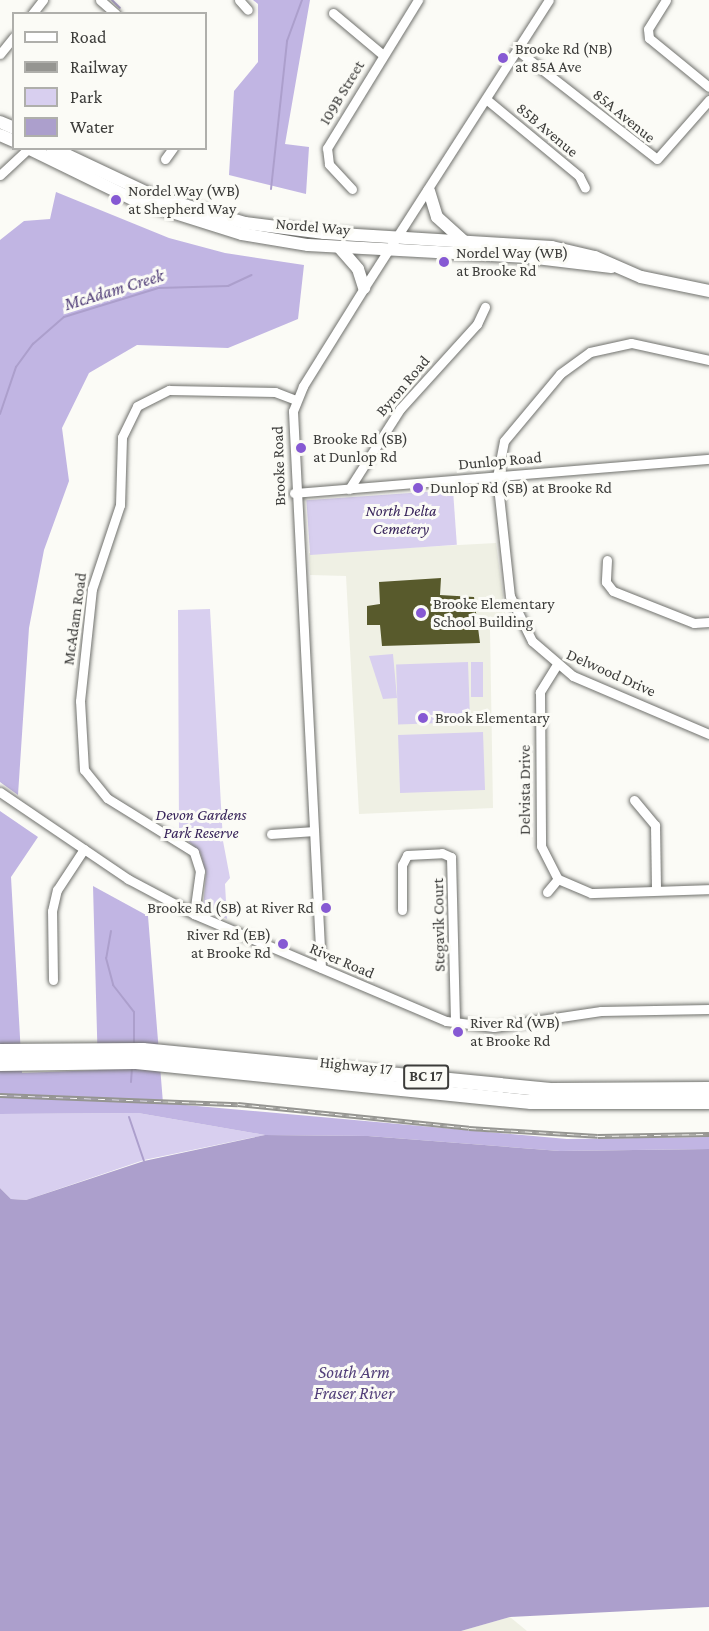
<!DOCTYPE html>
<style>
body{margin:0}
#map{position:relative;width:709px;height:1631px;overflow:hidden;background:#fbfbf6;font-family:"Crimson Pro",serif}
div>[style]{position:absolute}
.built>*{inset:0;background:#eff0e4}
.green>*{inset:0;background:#d8cfef;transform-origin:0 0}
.forest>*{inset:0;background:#c1b5e3}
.water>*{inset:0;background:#ac9fcc}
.stream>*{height:2px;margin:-1px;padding:0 1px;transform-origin:1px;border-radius:1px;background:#ac9fcc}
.building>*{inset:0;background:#585a2c}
.roads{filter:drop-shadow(0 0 2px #70716d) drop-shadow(0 0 2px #70716d)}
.minor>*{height:9px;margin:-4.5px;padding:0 4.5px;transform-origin:4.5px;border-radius:4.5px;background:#fff}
.major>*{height:12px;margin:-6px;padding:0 6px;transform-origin:6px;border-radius:6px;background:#fff}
.highway>*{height:14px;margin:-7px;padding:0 7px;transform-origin:7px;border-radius:7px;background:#fff}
.rail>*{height:4.5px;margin-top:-2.25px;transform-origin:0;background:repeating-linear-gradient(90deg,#fbfbf6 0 7px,#959591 0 14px);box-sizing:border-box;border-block:2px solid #959591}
.dots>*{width:16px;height:16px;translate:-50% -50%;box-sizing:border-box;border:3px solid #fbfbf6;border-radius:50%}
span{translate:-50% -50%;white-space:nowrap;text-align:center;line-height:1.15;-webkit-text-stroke:6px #fbfbf6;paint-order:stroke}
.shield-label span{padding:2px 4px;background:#fbfbf6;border:2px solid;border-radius:4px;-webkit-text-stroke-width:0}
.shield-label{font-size:15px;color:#3c3c3a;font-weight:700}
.poi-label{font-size:16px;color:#3c3c3a}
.left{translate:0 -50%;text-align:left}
.right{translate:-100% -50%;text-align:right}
.street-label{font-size:16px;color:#3c3c3a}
.park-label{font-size:16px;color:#37235a;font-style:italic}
.water-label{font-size:18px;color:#523f79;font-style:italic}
.legend{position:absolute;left:12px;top:12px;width:195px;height:138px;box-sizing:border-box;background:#fbfbf6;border:2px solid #afafab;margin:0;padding:8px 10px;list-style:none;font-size:18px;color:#3c3c3a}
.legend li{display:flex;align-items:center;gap:12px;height:30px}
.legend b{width:30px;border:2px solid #afafab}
</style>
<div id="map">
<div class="built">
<i style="clip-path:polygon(496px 543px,507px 626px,490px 628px,493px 808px,359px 814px,346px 576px,310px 575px,309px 553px)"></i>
<i style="clip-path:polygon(510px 1617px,527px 1631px,461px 1631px)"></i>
</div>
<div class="green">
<i style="left:453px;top:490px;width:55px;height:147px;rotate:86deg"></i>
<i style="clip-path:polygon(210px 609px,223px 841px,230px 878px,225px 884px,227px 919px,203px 909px,206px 873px,200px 852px,179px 833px,178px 610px)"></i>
<i style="clip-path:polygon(393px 654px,397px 698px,383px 699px,369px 656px)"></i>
<i style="left:468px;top:662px;width:60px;height:72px;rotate:88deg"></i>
<i style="left:471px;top:662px;width:12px;height:35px"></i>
<i style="left:483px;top:732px;width:58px;height:85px;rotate:88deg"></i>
<i style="clip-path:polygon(138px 1113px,265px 1135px,144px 1160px,26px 1200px,11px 1199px,0 1188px,0 1114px)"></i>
</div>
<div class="forest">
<i style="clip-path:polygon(253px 0,310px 0,285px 144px,309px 147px,306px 194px,229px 175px,234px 91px,258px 62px,258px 4px)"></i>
<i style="clip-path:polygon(56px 192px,169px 238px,225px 253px,304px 265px,298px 319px,228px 348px,137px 345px,89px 373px,62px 428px,69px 481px,44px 550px,29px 628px,18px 795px,0 782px,0 240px,24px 221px,50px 219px)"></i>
<i style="clip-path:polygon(0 811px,38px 837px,11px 877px,22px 1073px,98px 1070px,93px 886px,148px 916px,163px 1103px,567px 1139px,709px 1137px,709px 1149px,560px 1151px,368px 1136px,265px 1135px,138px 1113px,0 1114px)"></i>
</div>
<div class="water">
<i style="clip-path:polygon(265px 1135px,368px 1136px,560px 1151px,709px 1149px,709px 1607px,510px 1617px,461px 1631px,0 1631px,0 1188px,11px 1199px,26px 1200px,144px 1161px)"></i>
</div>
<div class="stream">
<i style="left:112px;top:0;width:11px;rotate:45deg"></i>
<i style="left:271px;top:189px;width:149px;rotate:-83.8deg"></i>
<i style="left:287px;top:41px;width:44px;rotate:-69.9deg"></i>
<i style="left:0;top:414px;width:50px;rotate:-71.2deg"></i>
<i style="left:16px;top:367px;width:29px;rotate:-54deg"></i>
<i style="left:33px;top:344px;width:41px;rotate:-41.1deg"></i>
<i style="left:64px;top:317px;width:98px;rotate:-17.1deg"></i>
<i style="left:158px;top:288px;width:70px;rotate:-1.6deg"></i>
<i style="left:228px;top:286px;width:26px;rotate:-25deg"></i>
<i style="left:111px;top:931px;width:27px;rotate:100deg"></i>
<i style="left:106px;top:958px;width:28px;rotate:75deg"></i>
<i style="left:113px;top:985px;width:34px;rotate:52deg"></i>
<i style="left:134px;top:1012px;width:34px;rotate:90deg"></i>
<i style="left:131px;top:1082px;width:16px;rotate:-86deg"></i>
<i style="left:129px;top:1117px;width:46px;rotate:71.2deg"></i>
</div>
<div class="building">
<i style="clip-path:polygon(441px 578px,440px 595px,474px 597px,480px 643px,382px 646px,380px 625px,367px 625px,367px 606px,380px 604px,379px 582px)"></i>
</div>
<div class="roads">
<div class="minor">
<i style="left:100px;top:0;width:21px;rotate:41deg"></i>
<i style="left:239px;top:0;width:13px;rotate:48deg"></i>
<i style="left:666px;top:0;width:34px;rotate:122deg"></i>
<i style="left:648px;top:29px;width:9px;rotate:84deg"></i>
<i style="left:649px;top:38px;width:77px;rotate:39.2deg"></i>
<i style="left:333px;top:13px;width:65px;rotate:40deg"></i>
<i style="left:32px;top:14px;width:18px;rotate:-52deg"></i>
<i style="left:517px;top:50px;width:177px;rotate:37.9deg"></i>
<i style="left:657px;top:159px;width:79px;rotate:-48.6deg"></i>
<i style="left:0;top:54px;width:22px;rotate:-51deg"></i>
<i style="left:486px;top:99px;width:121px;rotate:39.6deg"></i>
<i style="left:579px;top:176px;width:13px;rotate:63deg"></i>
<i style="left:165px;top:159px;width:14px;rotate:-54deg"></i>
<i style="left:0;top:175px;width:40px;rotate:-43deg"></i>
<i style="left:352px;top:189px;width:34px;rotate:-133deg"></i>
<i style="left:329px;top:164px;width:16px;rotate:-97deg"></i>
<i style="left:327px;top:148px;width:174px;rotate:-58.4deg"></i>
<i style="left:709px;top:360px;width:80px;rotate:-167.7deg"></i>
<i style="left:631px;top:343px;width:42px;rotate:167.6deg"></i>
<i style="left:590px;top:352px;width:37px;rotate:144deg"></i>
<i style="left:560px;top:374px;width:87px;rotate:129.9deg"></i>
<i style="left:504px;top:441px;width:37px;rotate:101deg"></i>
<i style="left:497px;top:477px;width:120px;rotate:83.8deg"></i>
<i style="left:510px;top:596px;width:50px;rotate:63.9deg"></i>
<i style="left:532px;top:641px;width:54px;rotate:40.5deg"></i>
<i style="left:573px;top:676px;width:148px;rotate:23.1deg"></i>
<i style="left:349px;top:489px;width:95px;rotate:-57.5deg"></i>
<i style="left:400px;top:409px;width:115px;rotate:-47.8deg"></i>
<i style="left:477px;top:324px;width:19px;rotate:-65deg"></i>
<i style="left:294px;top:493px;width:416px;rotate:-4.7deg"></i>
<i style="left:607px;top:560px;width:22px;rotate:93deg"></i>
<i style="left:606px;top:582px;width:11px;rotate:52deg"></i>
<i style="left:613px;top:591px;width:87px;rotate:21.6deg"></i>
<i style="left:694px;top:623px;width:15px;rotate:-4deg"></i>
<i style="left:556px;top:666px;width:31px;rotate:122deg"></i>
<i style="left:540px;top:692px;width:154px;rotate:89.6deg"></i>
<i style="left:541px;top:846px;width:37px;rotate:63deg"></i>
<i style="left:558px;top:879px;width:36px;rotate:23deg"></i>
<i style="left:591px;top:893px;width:118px;rotate:-1.9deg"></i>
<i style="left:0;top:792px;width:155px;rotate:34.2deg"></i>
<i style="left:128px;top:879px;width:75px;rotate:27.9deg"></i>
<i style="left:194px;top:914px;width:274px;rotate:23deg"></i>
<i style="left:446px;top:1021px;width:48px;rotate:7.1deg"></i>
<i style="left:494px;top:1027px;width:108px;rotate:-8.5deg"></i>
<i style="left:601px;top:1011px;width:108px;rotate:-1.1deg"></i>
<i style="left:634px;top:800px;width:33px;rotate:50deg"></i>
<i style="left:655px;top:825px;width:65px;rotate:89.1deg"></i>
<i style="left:271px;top:834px;width:43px;rotate:-4deg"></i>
<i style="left:547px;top:892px;width:17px;rotate:-50deg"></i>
<i style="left:402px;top:910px;width:45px;rotate:-90deg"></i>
<i style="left:402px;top:865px;width:11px;rotate:-63deg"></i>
<i style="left:407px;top:855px;width:35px;rotate:-3deg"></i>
<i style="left:442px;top:853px;width:10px;rotate:24deg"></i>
<i style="left:451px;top:857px;width:166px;rotate:88.6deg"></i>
<i style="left:194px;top:914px;width:43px;rotate:-82.1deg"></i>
<i style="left:200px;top:871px;width:20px;rotate:-108deg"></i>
<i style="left:194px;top:852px;width:102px;rotate:-148.2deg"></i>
<i style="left:107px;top:798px;width:36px;rotate:-129deg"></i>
<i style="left:84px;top:770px;width:69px;rotate:-93.3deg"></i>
<i style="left:80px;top:701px;width:113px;rotate:-83.9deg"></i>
<i style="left:92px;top:589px;width:89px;rotate:-71.6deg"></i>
<i style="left:120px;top:505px;width:68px;rotate:-88.3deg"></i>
<i style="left:122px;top:437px;width:34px;rotate:-64deg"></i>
<i style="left:137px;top:406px;width:36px;rotate:-27deg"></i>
<i style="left:169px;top:390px;width:106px;rotate:1.1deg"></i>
<i style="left:275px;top:392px;width:22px;rotate:21deg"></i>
<i style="left:321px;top:968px;width:558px;rotate:-92.88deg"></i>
<i style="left:293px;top:411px;width:27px;rotate:-68deg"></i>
<i style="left:303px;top:386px;width:115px;rotate:-58.1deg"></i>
<i style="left:364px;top:288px;width:342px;rotate:-57.3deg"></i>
<i style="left:53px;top:980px;width:69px;rotate:-90.8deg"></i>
<i style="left:52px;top:911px;width:22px;rotate:-77deg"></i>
<i style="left:57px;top:890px;width:49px;rotate:-56.6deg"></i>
</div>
<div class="major">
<i style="left:0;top:122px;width:15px;rotate:23deg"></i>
<i style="left:0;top:135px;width:15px;rotate:23deg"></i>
<i style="left:28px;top:148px;width:118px;rotate:26.1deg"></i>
<i style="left:134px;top:200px;width:113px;rotate:17.5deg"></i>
<i style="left:242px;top:234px;width:67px;rotate:9.5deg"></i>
<i style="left:308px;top:245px;width:220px;rotate:3.1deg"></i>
<i style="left:528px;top:257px;width:84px;rotate:6.9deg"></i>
<i style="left:52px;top:148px;width:113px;rotate:25.2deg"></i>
<i style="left:154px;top:196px;width:95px;rotate:16.5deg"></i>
<i style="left:245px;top:223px;width:80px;rotate:7.2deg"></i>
<i style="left:324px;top:233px;width:228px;rotate:3.5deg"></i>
<i style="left:552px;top:247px;width:44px;rotate:13.1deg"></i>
<i style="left:595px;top:257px;width:50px;rotate:23.5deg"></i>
<i style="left:641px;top:277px;width:69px;rotate:11.6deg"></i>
<i style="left:429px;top:191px;width:27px;rotate:73deg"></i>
<i style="left:437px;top:217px;width:38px;rotate:42deg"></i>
<i style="left:339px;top:247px;width:29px;rotate:49deg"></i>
<i style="left:358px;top:269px;width:20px;rotate:72deg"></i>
</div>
<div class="highway">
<i style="left:0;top:1051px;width:143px;rotate:-0.4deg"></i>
<i style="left:143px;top:1050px;width:412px;rotate:5.6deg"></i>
<i style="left:553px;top:1090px;width:156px;rotate:-0.4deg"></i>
<i style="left:0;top:1064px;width:136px;rotate:-0.8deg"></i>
<i style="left:136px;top:1062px;width:397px;rotate:5.8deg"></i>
<i style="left:531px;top:1102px;width:178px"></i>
</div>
</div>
<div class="rail">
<i style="left:0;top:1095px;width:238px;rotate:2.2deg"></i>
<i style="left:238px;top:1104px;width:232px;rotate:5.9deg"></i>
<i style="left:469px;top:1128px;width:129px;rotate:3.5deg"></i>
<i style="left:598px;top:1136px;width:111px;rotate:-1deg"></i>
</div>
<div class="dots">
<i style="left:503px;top:58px;background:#8659d3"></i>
<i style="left:116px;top:200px;background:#8659d3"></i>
<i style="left:444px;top:262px;background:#8659d3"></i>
<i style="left:301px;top:448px;background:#8659d3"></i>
<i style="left:418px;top:488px;background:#8659d3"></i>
<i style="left:421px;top:613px;background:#8659d3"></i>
<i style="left:423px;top:718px;background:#8659d3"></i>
<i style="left:326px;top:908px;background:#8659d3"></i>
<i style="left:283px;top:944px;background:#8659d3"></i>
<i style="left:458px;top:1032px;background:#8659d3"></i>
</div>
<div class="shield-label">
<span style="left:426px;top:1077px">BC 17</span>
</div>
<div class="poi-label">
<span class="left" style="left:515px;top:58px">Brooke Rd (NB)<br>at 85A Ave</span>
<span class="left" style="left:128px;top:200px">Nordel Way (WB)<br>at Shepherd Way</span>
<span class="left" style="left:456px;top:262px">Nordel Way (WB)<br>at Brooke Rd</span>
<span class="left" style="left:313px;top:448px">Brooke Rd (SB)<br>at Dunlop Rd</span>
<span class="left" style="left:430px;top:488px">Dunlop Rd (SB) at Brooke Rd</span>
<span class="left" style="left:433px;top:613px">Brooke Elementary<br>School Building</span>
<span class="left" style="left:435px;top:718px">Brook Elementary</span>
<span class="right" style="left:314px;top:908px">Brooke Rd (SB) at River Rd</span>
<span class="right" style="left:271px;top:944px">River Rd (EB)<br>at Brooke Rd</span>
<span class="left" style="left:470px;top:1032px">River Rd (WB)<br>at Brooke Rd</span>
</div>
<div class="street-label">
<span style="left:342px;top:93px;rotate:-59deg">109B Street</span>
<span style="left:624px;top:116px;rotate:39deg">85A Avenue</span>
<span style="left:547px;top:130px;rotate:40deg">85B Avenue</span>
<span style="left:313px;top:227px;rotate:5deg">Nordel Way</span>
<span style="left:403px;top:386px;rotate:-50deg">Byron Road</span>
<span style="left:500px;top:461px;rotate:-5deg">Dunlop Road</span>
<span style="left:279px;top:466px;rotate:-92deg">Brooke Road</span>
<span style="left:75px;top:619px;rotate:-82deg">McAdam Road</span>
<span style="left:611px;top:673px;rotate:24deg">Delwood Drive</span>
<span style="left:525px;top:790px;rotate:-90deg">Delvista Drive</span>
<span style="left:439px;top:925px;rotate:-91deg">Stegavik Court</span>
<span style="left:342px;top:961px;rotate:23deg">River Road</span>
<span style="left:356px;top:1066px;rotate:6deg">Highway 17</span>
</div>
<div class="park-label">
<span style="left:401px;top:520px">North Delta<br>Cemetery</span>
<span style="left:201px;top:824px">Devon Gardens<br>Park Reserve</span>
</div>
<div class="water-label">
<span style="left:114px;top:290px;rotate:-17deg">McAdam Creek</span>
<span style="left:354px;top:1383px">South Arm<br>Fraser River</span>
</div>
<ul class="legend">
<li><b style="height:8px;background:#fff"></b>Road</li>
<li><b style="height:8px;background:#959591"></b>Railway</li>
<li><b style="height:16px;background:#d8cfef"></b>Park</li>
<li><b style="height:16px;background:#ac9fcc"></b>Water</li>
</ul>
</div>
